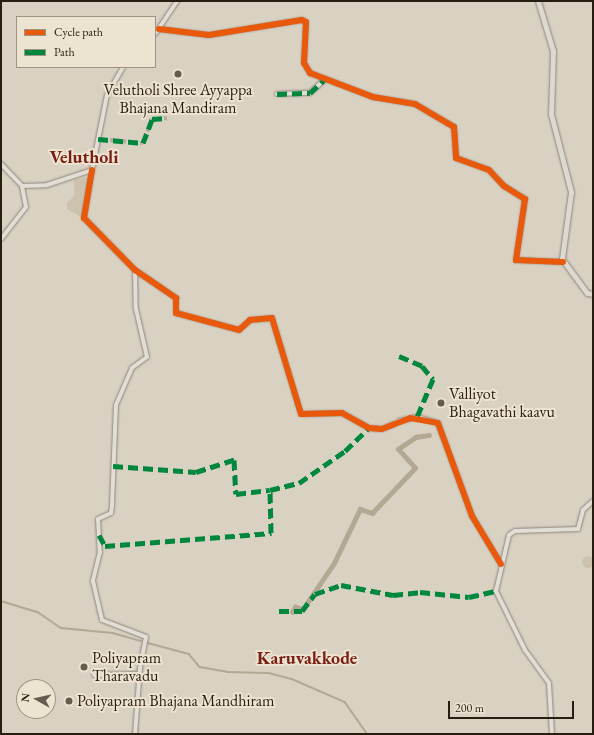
<!DOCTYPE html>
<style>
body{margin:0}
#map{position:relative;width:594px;height:735px;overflow:hidden;background:#d9d1c2;font-family:"EB Garamond",serif}
div>[style]{position:absolute}
.green>*{inset:0;background:#cdc2ad}
.round{border-radius:50%}
.stream>*{height:1.5px;margin:-0.75px;padding:0 0.75px;transform-origin:0.75px;border-radius:0.75px;background:#b3a893}
.canal>*{height:4.5px;margin:-2.25px;padding:0 2.25px;transform-origin:2.25px;border-radius:2.25px;background:#b3a893}
.minor-tunnel>*{height:4px;margin-top:-2px;transform-origin:0;background:repeating-linear-gradient(90deg,#b5ad9f 0 4px,transparent 0 6px)}
.roads{filter:drop-shadow(0 0 1px #8c867d) drop-shadow(0 0 1px #8c867d)}
.minor>*{height:4px;margin:-2px;padding:0 2px;transform-origin:2px;border-radius:2px;background:#e2ded6}
.major>*{height:5px;margin:-2.5px;padding:0 2.5px;transform-origin:2.5px;border-radius:2.5px;background:#ddd9d0}
.quiet>*{height:5px;margin-top:-2.5px;transform-origin:0;background:repeating-linear-gradient(90deg,#00873e 0 10px,transparent 0 15px)}
.cycleway>*{height:6px;margin:-3px;padding:0 3px;transform-origin:3px;border-radius:3px;background:#e8590c}
.dots>*{width:11px;height:11px;translate:-50% -50%;box-sizing:border-box;border:2px solid #ede3d1;border-radius:50%}
span{translate:-50% -50%;white-space:nowrap;text-align:center;line-height:1.15;-webkit-text-stroke:4px #ede3d1;paint-order:stroke}
.poi-label{font-size:16px;color:#271d11}
.left{translate:0 -50%;text-align:left}
.quarter-label{font-size:18px;color:#7a1f14;font-weight:700}
.frame{position:absolute;inset:0;border:2px solid #271d11;pointer-events:none}
.legend{position:absolute;left:16px;top:16px;width:140px;height:52px;box-sizing:border-box;background:#ede3d1;border:1px solid #9e9484;margin:0;padding:5px 7px;list-style:none;font-size:12px;color:#271d11}
.legend li{display:flex;align-items:center;gap:8px;height:20px}
.legend b{width:20px;border:1px solid #9e9484}
.north{position:absolute;left:16px;top:679px;width:40px;height:40px;box-sizing:border-box;background:#ede3d1;border:1px solid #9e9484;border-radius:50%;rotate:278deg;font-size:11px;font-weight:700;line-height:16px;text-align:center;color:#271d11}
.north::after{content:'';display:block;margin:auto;width:14px;height:18px;background:#655c4f;clip-path:polygon(50% 0,100% 100%,50% 72%,0 100%)}
.scale{position:absolute;left:448px;top:701px;width:126px;height:18px;box-sizing:border-box;border:2px solid #271d11;border-top:0;padding-left:5px;font-size:12px;line-height:14px;white-space:nowrap;color:#271d11;-webkit-text-stroke:3px #ede3d1;paint-order:stroke}
</style>
<div id="map">
<div class="green">
<i style="clip-path:polygon(88px 177px,81px 217px,67px 209px,67px 203px,74px 196px,74px 180px)"></i>
<i class="round" style="left:582px;top:556px;width:12px;height:12px"></i>
</div>
<div class="stream">
<i style="left:1px;top:601px;width:39px;rotate:17deg"></i>
<i style="left:38px;top:612px;width:28px;rotate:35deg"></i>
<i style="left:61px;top:628px;width:52px;rotate:5.5deg"></i>
<i style="left:113px;top:633px;width:29px;rotate:16deg"></i>
<i style="left:148px;top:643px;width:42px;rotate:15deg"></i>
<i style="left:189px;top:654px;width:17px;rotate:50deg"></i>
<i style="left:200px;top:667px;width:27px;rotate:10deg"></i>
<i style="left:227px;top:672px;width:42px;rotate:1.4deg"></i>
<i style="left:269px;top:673px;width:24px;rotate:15deg"></i>
<i style="left:292px;top:679px;width:58px;rotate:23.5deg"></i>
<i style="left:345px;top:702px;width:39px;rotate:55deg"></i>
</div>
<div class="canal">
<i style="left:292px;top:612px;width:6px;rotate:-59deg"></i>
<i style="left:295px;top:607px;width:8px;rotate:14deg"></i>
<i style="left:303px;top:609px;width:55px;rotate:-56deg"></i>
<i style="left:334px;top:563px;width:60px;rotate:-64.3deg"></i>
<i style="left:360px;top:509px;width:13px;rotate:18deg"></i>
<i style="left:372px;top:513px;width:62px;rotate:-46.3deg"></i>
<i style="left:415px;top:468px;width:25px;rotate:-132deg"></i>
<i style="left:398px;top:449px;width:22px;rotate:-34deg"></i>
<i style="left:416px;top:437px;width:13px;rotate:-9deg"></i>
</div>
<div class="minor-tunnel">
<i style="left:98px;top:139px;width:45px;rotate:5.1deg"></i>
<i style="left:143px;top:143px;width:26px;rotate:-69deg"></i>
<i style="left:152px;top:119px;width:15px;rotate:-4deg"></i>
</div>
<div class="roads">
<div class="minor">
<i style="left:159px;top:29px;width:50px;rotate:6.8deg"></i>
<i style="left:209px;top:35px;width:94px;rotate:-9.2deg"></i>
<i style="left:302px;top:20px;width:4px;rotate:27deg"></i>
<i style="left:306px;top:22px;width:41px;rotate:92.8deg"></i>
<i style="left:304px;top:63px;width:12px;rotate:59deg"></i>
<i style="left:310px;top:73px;width:67px;rotate:20.9deg"></i>
<i style="left:373px;top:97px;width:43px;rotate:9.5deg"></i>
<i style="left:415px;top:104px;width:45px;rotate:30.5deg"></i>
<i style="left:454px;top:127px;width:31px;rotate:86deg"></i>
<i style="left:456px;top:158px;width:35px;rotate:20deg"></i>
<i style="left:489px;top:170px;width:22px;rotate:47deg"></i>
<i style="left:504px;top:186px;width:25px;rotate:32deg"></i>
<i style="left:525px;top:199px;width:62px;rotate:98.4deg"></i>
<i style="left:516px;top:260px;width:47px;rotate:2.4deg"></i>
<i style="left:155px;top:34px;width:40px;rotate:-56deg"></i>
<i style="left:277px;top:94px;width:33px;rotate:-2deg"></i>
<i style="left:310px;top:93px;width:21px;rotate:-43deg"></i>
<i style="left:1px;top:164px;width:30px;rotate:46deg"></i>
<i style="left:22px;top:186px;width:25px;rotate:-2deg"></i>
<i style="left:47px;top:185px;width:47px;rotate:-18.4deg"></i>
<i style="left:92px;top:170px;width:76px;rotate:-78.7deg"></i>
<i style="left:107px;top:95px;width:32px;rotate:-60deg"></i>
<i style="left:92px;top:170px;width:49px;rotate:99.5deg"></i>
<i style="left:84px;top:218px;width:73px;rotate:45.6deg"></i>
<i style="left:135px;top:270px;width:50px;rotate:34.3deg"></i>
<i style="left:176px;top:298px;width:15px;rotate:90deg"></i>
<i style="left:176px;top:313px;width:65px;rotate:15.1deg"></i>
<i style="left:239px;top:330px;width:15px;rotate:-42deg"></i>
<i style="left:250px;top:320px;width:22px;rotate:-5deg"></i>
<i style="left:272px;top:318px;width:100px;rotate:73.2deg"></i>
<i style="left:301px;top:414px;width:41px;rotate:-1.4deg"></i>
<i style="left:342px;top:413px;width:31px;rotate:29deg"></i>
<i style="left:369px;top:428px;width:13px;rotate:4deg"></i>
<i style="left:382px;top:429px;width:13px;rotate:-23deg"></i>
<i style="left:1px;top:239px;width:41px;rotate:-52deg"></i>
<i style="left:26px;top:207px;width:21px;rotate:-101deg"></i>
<i style="left:135px;top:270px;width:39px;rotate:89deg"></i>
<i style="left:136px;top:309px;width:49px;rotate:77.1deg"></i>
<i style="left:147px;top:357px;width:19px;rotate:144deg"></i>
<i style="left:132px;top:368px;width:40px;rotate:113.4deg"></i>
<i style="left:116px;top:405px;width:101px;rotate:92.3deg"></i>
<i style="left:112px;top:506px;width:7px;rotate:98deg"></i>
<i style="left:111px;top:513px;width:14px;rotate:155deg"></i>
<i style="left:98px;top:519px;width:33px;rotate:87deg"></i>
<i style="left:100px;top:552px;width:30px;rotate:104deg"></i>
<i style="left:93px;top:581px;width:40px;rotate:77deg"></i>
<i style="left:102px;top:620px;width:47px;rotate:21.1deg"></i>
<i style="left:146px;top:637px;width:32px;rotate:101deg"></i>
<i style="left:140px;top:668px;width:66px;rotate:94.3deg"></i>
<i style="left:399px;top:421px;width:18px;rotate:-13deg"></i>
<i style="left:417px;top:417px;width:22px;rotate:16deg"></i>
<i style="left:438px;top:423px;width:99px;rotate:69.9deg"></i>
<i style="left:472px;top:516px;width:56px;rotate:58.9deg"></i>
<i style="left:94px;top:675px;width:45px;rotate:-1.3deg"></i>
<i style="left:552px;top:734px;width:51px;rotate:-93.4deg"></i>
<i style="left:549px;top:683px;width:41px;rotate:-126deg"></i>
<i style="left:525px;top:650px;width:66px;rotate:-116.2deg"></i>
<i style="left:496px;top:591px;width:57px;rotate:-76.9deg"></i>
<i style="left:509px;top:535px;width:7px;rotate:-34deg"></i>
<i style="left:515px;top:531px;width:63px;rotate:-1.8deg"></i>
<i style="left:578px;top:529px;width:20px;rotate:-75deg"></i>
<i style="left:583px;top:510px;width:13px;rotate:-42deg"></i>
</div>
<div class="major">
<i style="left:538px;top:1px;width:52px;rotate:73.3deg"></i>
<i style="left:553px;top:51px;width:63px;rotate:91.8deg"></i>
<i style="left:551px;top:114px;width:81px;rotate:75.6deg"></i>
<i style="left:571px;top:192px;width:68px;rotate:97.7deg"></i>
<i style="left:562px;top:259px;width:42px;rotate:53.7deg"></i>
<i style="left:587px;top:293px;width:6px;rotate:9deg"></i>
</div>
</div>
<div class="quiet">
<i style="left:277px;top:94px;width:33px;rotate:-2deg"></i>
<i style="left:310px;top:93px;width:21px;rotate:-43deg"></i>
<i style="left:98px;top:139px;width:45px;rotate:5.1deg"></i>
<i style="left:143px;top:143px;width:26px;rotate:-69deg"></i>
<i style="left:152px;top:119px;width:15px;rotate:-4deg"></i>
<i style="left:399px;top:356px;width:25px;rotate:23deg"></i>
<i style="left:422px;top:366px;width:17px;rotate:50deg"></i>
<i style="left:433px;top:379px;width:41px;rotate:112.8deg"></i>
<i style="left:113px;top:466px;width:83px;rotate:4.1deg"></i>
<i style="left:196px;top:472px;width:40px;rotate:-18deg"></i>
<i style="left:234px;top:460px;width:34px;rotate:87deg"></i>
<i style="left:236px;top:494px;width:34px;rotate:-7deg"></i>
<i style="left:99px;top:535px;width:13px;rotate:61deg"></i>
<i style="left:105px;top:546px;width:167px;rotate:-4.5deg"></i>
<i style="left:271px;top:533px;width:43px;rotate:-91.3deg"></i>
<i style="left:270px;top:490px;width:30px;rotate:-14deg"></i>
<i style="left:299px;top:483px;width:56px;rotate:-34.8deg"></i>
<i style="left:345px;top:451px;width:33px;rotate:-44deg"></i>
<i style="left:279px;top:611px;width:23px"></i>
<i style="left:302px;top:611px;width:21px;rotate:-53deg"></i>
<i style="left:315px;top:594px;width:28px;rotate:-19deg"></i>
<i style="left:341px;top:585px;width:53px;rotate:10.9deg"></i>
<i style="left:393px;top:595px;width:27px;rotate:-6deg"></i>
<i style="left:420px;top:592px;width:49px;rotate:5.8deg"></i>
<i style="left:469px;top:597px;width:28px;rotate:-13deg"></i>
</div>
<div class="cycleway">
<i style="left:159px;top:29px;width:50px;rotate:6.8deg"></i>
<i style="left:209px;top:35px;width:94px;rotate:-9.2deg"></i>
<i style="left:302px;top:20px;width:4px;rotate:27deg"></i>
<i style="left:306px;top:22px;width:41px;rotate:92.8deg"></i>
<i style="left:304px;top:63px;width:12px;rotate:59deg"></i>
<i style="left:310px;top:73px;width:67px;rotate:20.9deg"></i>
<i style="left:373px;top:97px;width:43px;rotate:9.5deg"></i>
<i style="left:415px;top:104px;width:45px;rotate:30.5deg"></i>
<i style="left:454px;top:127px;width:31px;rotate:86deg"></i>
<i style="left:456px;top:158px;width:35px;rotate:20deg"></i>
<i style="left:489px;top:170px;width:22px;rotate:47deg"></i>
<i style="left:504px;top:186px;width:25px;rotate:32deg"></i>
<i style="left:525px;top:199px;width:62px;rotate:98.4deg"></i>
<i style="left:516px;top:260px;width:47px;rotate:2.4deg"></i>
<i style="left:92px;top:170px;width:49px;rotate:99.5deg"></i>
<i style="left:84px;top:218px;width:73px;rotate:45.6deg"></i>
<i style="left:135px;top:270px;width:50px;rotate:34.3deg"></i>
<i style="left:176px;top:298px;width:15px;rotate:90deg"></i>
<i style="left:176px;top:313px;width:65px;rotate:15.1deg"></i>
<i style="left:239px;top:330px;width:15px;rotate:-42deg"></i>
<i style="left:250px;top:320px;width:22px;rotate:-5deg"></i>
<i style="left:272px;top:318px;width:100px;rotate:73.2deg"></i>
<i style="left:301px;top:414px;width:41px;rotate:-1.4deg"></i>
<i style="left:342px;top:413px;width:31px;rotate:29deg"></i>
<i style="left:369px;top:428px;width:13px;rotate:4deg"></i>
<i style="left:382px;top:429px;width:30px;rotate:-21deg"></i>
<i style="left:410px;top:418px;width:28px;rotate:10deg"></i>
<i style="left:438px;top:423px;width:99px;rotate:69.9deg"></i>
<i style="left:472px;top:516px;width:56px;rotate:58.9deg"></i>
</div>
<div class="dots">
<i style="left:178px;top:74px;background:#655c4f"></i>
<i style="left:441px;top:403px;background:#655c4f"></i>
<i style="left:84px;top:667px;background:#655c4f"></i>
<i style="left:69px;top:701px;background:#655c4f"></i>
</div>
<div class="poi-label">
<span style="left:178px;top:99px">Velutholi Shree Ayyappa<br>Bhajana Mandiram</span>
<span class="left" style="left:449px;top:403px">Valliyot<br>Bhagavathi kaavu</span>
<span class="left" style="left:92px;top:667px">Poliyapram<br>Tharavadu</span>
<span class="left" style="left:77px;top:701px">Poliyapram Bhajana Mandhiram</span>
</div>
<div class="quarter-label">
<span style="left:84px;top:157px">Velutholi</span>
<span style="left:307px;top:658px">Karuvakkode</span>
</div>
<div class="frame"></div>
<ul class="legend">
<li><b style="height:5px;background:#e8590c"></b>Cycle path</li>
<li><b style="height:5px;background:#00873e"></b>Path</li>
</ul>
<div class="north">N</div>
<div class="scale">200 m</div>
</div>
